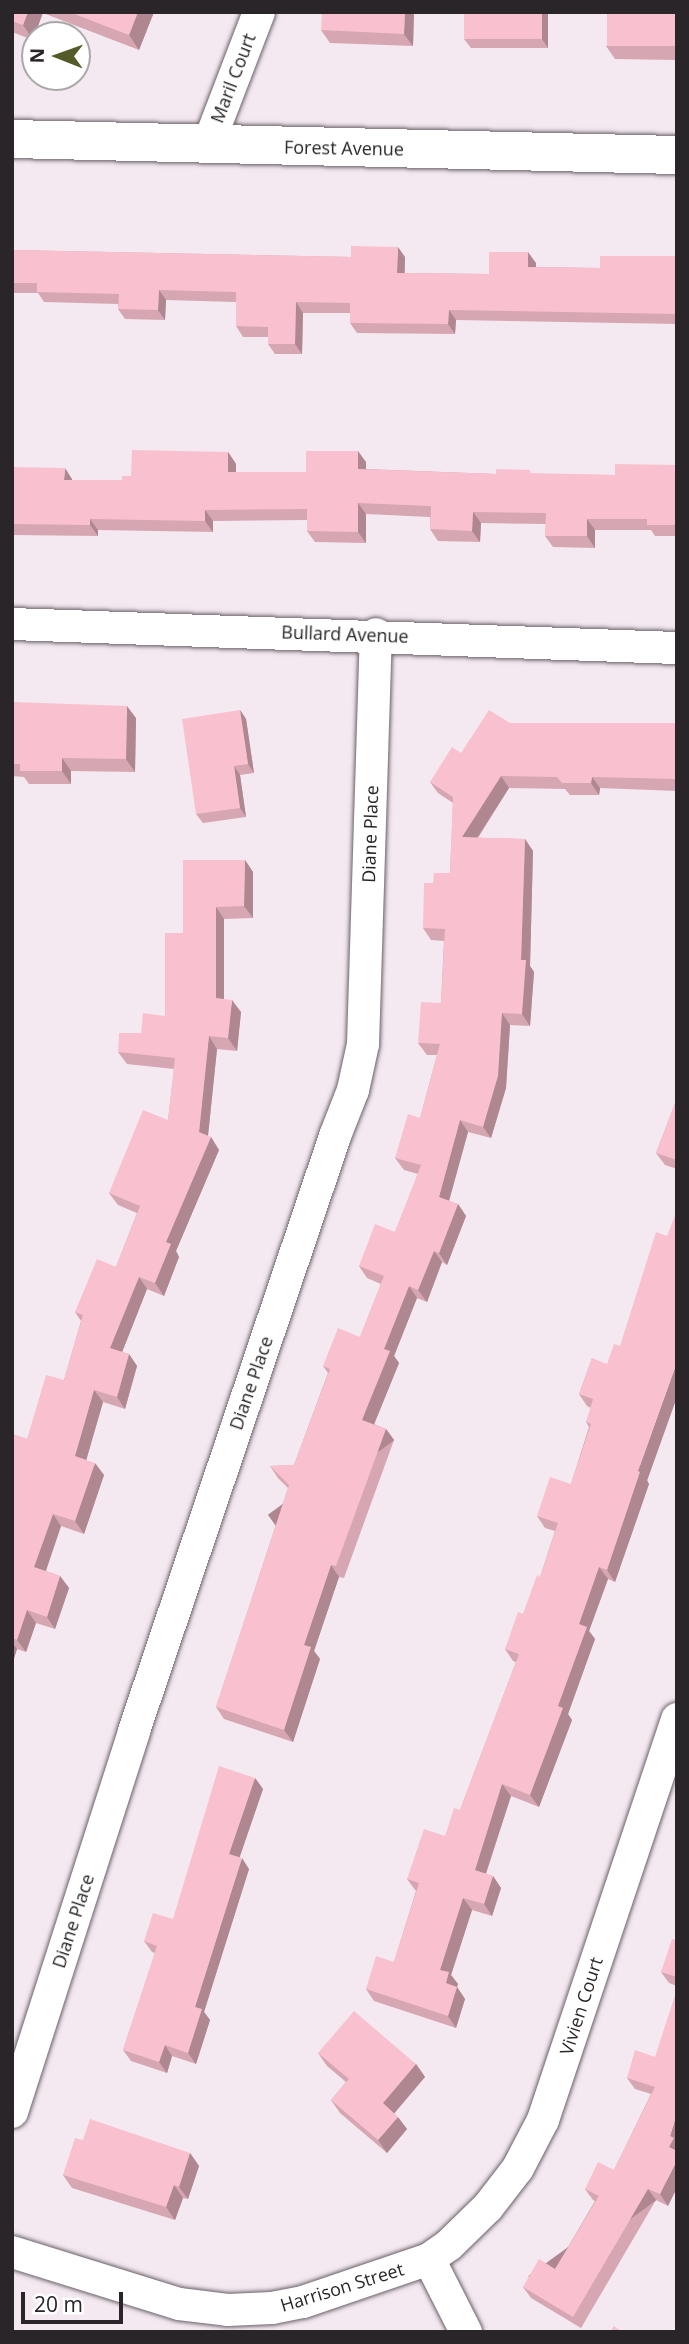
<!DOCTYPE html>
<style>
body{margin:0}
#map{position:relative;width:689px;height:2344px;overflow:hidden;background:#f4e9f1;font-family:"Open Sans",sans-serif}
div>[style]{position:absolute}
.roads{filter:drop-shadow(0 0 2px #6a6168) drop-shadow(0 0 2px #6a6168)}
.street>*{height:32px;margin:-16px;padding:0 16px;transform-origin:16px;border-radius:16px;background:#fff}
.primary>*{height:38px;margin:-19px;padding:0 19px;transform-origin:19px;border-radius:19px;background:#fff}
.wall>*{inset:0;background:#d6a6b2}
.shaded-wall>*{inset:0;background:#ae8791;transform-origin:0 0}
.building>*{inset:0;background:#f9c1cf;transform-origin:0 0}
span{translate:-50% -50%;white-space:nowrap;text-align:center;line-height:1.15;-webkit-text-stroke:5px #fff;paint-order:stroke}
.street-label{font-size:18px;color:#292528}
.frame{position:absolute;inset:0;border:14px solid #292528;pointer-events:none}
.north{position:absolute;left:21px;top:21px;width:70px;height:70px;box-sizing:border-box;background:#fff;border:2px solid #a9a8a9;border-radius:50%;rotate:271deg;font-size:19px;font-weight:700;line-height:28px;text-align:center;color:#292528}
.north::after{content:'';display:block;margin:auto;width:24px;height:32px;background:#565a28;clip-path:polygon(50% 0,100% 100%,50% 72%,0 100%)}
.scale{position:absolute;left:21px;top:2292px;width:102px;height:32px;box-sizing:border-box;border:4px solid #292528;border-top:0;padding-left:9px;font-size:21px;line-height:24px;white-space:nowrap;color:#292528;-webkit-text-stroke:5px #fff;paint-order:stroke}
</style>
<div id="map">
<div class="roads">
<div class="street">
<i style="left:208px;top:145px;width:142px;rotate:-69deg"></i>
<i style="left:12px;top:624px;width:665px;rotate:2.07deg"></i>
<i style="left:12px;top:2112px;width:400px;rotate:-72.2deg"></i>
<i style="left:134px;top:1731px;width:628px;rotate:-71.33deg"></i>
<i style="left:335px;top:1136px;width:49px;rotate:-68.6deg"></i>
<i style="left:353px;top:1090px;width:47px;rotate:-77.7deg"></i>
<i style="left:363px;top:1044px;width:410px;rotate:-88.2deg"></i>
<i style="left:12px;top:2252px;width:175px;rotate:17.3deg"></i>
<i style="left:179px;top:2304px;width:49px;rotate:7deg"></i>
<i style="left:228px;top:2310px;width:44px;rotate:-2.6deg"></i>
<i style="left:272px;top:2308px;width:32px;rotate:-11deg"></i>
<i style="left:303px;top:2302px;width:133px;rotate:-18.8deg"></i>
<i style="left:429px;top:2259px;width:24px;rotate:-35deg"></i>
<i style="left:449px;top:2245px;width:54px;rotate:-44.3deg"></i>
<i style="left:488px;top:2207px;width:49px;rotate:-52.4deg"></i>
<i style="left:518px;top:2168px;width:54px;rotate:-62.5deg"></i>
<i style="left:543px;top:2120px;width:423px;rotate:-71.5deg"></i>
<i style="left:429px;top:2259px;width:82px;rotate:63.1deg"></i>
</div>
<div class="primary">
<i style="left:12px;top:139px;width:665px;rotate:1.38deg"></i>
</div>
</div>
<div class="wall">
<i style="clip-path:polygon(12px 12px,154px 12px,139px 50px,43px 13px,33px 40px,12px 32px)"></i>
<i style="clip-path:polygon(414px 12px,413px 46px,330px 43px,321px 30px)"></i>
<i style="clip-path:polygon(548px 12px,548px 48px,471px 48px,464px 39px)"></i>
<i style="clip-path:polygon(677px 12px,677px 60px,615px 59px,606px 46px)"></i>
<i style="clip-path:polygon(12px 250px,351px 257px,405px 257px,405px 273px,489px 274px,536px 263px,536px 267px,600px 268px,677px 256px,677px 324px,456px 320px,455px 334px,357px 333px,350px 323px,350px 313px,303px 313px,302px 354px,275px 354px,268px 344px,268px 337px,243px 337px,236px 326px,236px 302px,166px 300px,165px 320px,125px 319px,118px 309px,118px 304px,44px 302px,38px 293px,12px 293px)"></i>
<i style="clip-path:polygon(228px 452px,236px 464px,236px 472px,306px 472px,366px 462px,366px 469px,496px 474px,615px 475px,677px 465px,677px 536px,655px 536px,651px 530px,595px 530px,595px 548px,553px 547px,545px 536px,546px 524px,481px 523px,480px 542px,438px 541px,430px 529px,430px 517px,366px 514px,366px 543px,315px 542px,307px 531px,307px 520px,213px 521px,213px 532px,98px 530px,98px 536px,12px 535px,12px 467px,72px 480px,122px 480px,131px 476px)"></i>
<i style="clip-path:polygon(12px 702px,136px 718px,135px 772px,71px 771px,71px 784px,29px 784px,24px 777px,12px 776px)"></i>
<i style="clip-path:polygon(240px 710px,246px 719px,254px 773px,240px 775px,246px 817px,203px 823px,196px 814px)"></i>
<i style="clip-path:polygon(510px 723px,677px 723px,677px 791px,600px 788px,599px 795px,570px 795px,565px 789px,509px 788px,478px 838px,525px 839px,533px 851px,530px 966px,534px 972px,530px 1026px,510px 1025px,506px 1088px,491px 1138px,468px 1132px,449px 1201px,458px 1204px,466px 1216px,447px 1265px,442px 1262px,427px 1302px,417px 1298px,394px 1356px,399px 1363px,374px 1424px,386px 1429px,394px 1440px,344px 1578px,339px 1577px,314px 1651px,320px 1659px,293px 1742px,224px 1719px,216px 1707px,288px 1488px,278px 1478px,270px 1466px,294px 1465px,328px 1373px,323px 1366px,360px 1337px,381px 1284px,367px 1278px,359px 1266px,395px 1232px,418px 1174px,404px 1170px,395px 1158px,420px 1118px,437px 1055px,427px 1055px,418px 1043px,441px 1003px,444px 941px,431px 940px,423px 928px,433px 883px,450px 873px,453px 803px,438px 793px,430px 782px,461px 753px)"></i>
<i style="clip-path:polygon(245px 860px,253px 872px,253px 918px,224px 919px,224px 999px,241px 1012px,237px 1051px,217px 1049px,208px 1136px,211px 1137px,219px 1150px,176px 1251px,179px 1257px,164px 1296px,147px 1289px,122px 1352px,129px 1354px,137px 1366px,125px 1409px,103px 1402px,86px 1460px,104px 1475px,84px 1534px,61px 1526px,46px 1571px,60px 1576px,69px 1588px,55px 1629px,36px 1623px,26px 1652px,17px 1649px,12px 1665px,12px 1434px,27px 1439px,64px 1380px,81px 1321px,75px 1312px,116px 1267px,137px 1213px,118px 1205px,109px 1193px,168px 1120px,174px 1069px,127px 1064px,118px 1052px,165px 1016px,183px 933px)"></i>
<i style="clip-path:polygon(677px 1098px,677px 1169px,665px 1165px,656px 1153px)"></i>
<i style="clip-path:polygon(592px 1358px,649px 1484px,615px 1582px,608px 1579px,589px 1631px,595px 1639px,568px 1714px,572px 1720px,539px 1807px,511px 1796px,486px 1874px,493px 1876px,501px 1888px,492px 1916px,472px 1910px,451px 1975px,458px 1984px,457px 1987px,465px 1999px,456px 2028px,374px 2001px,366px 1989px,394px 1962px,416px 1891px,407px 1879px,445px 1836px,460px 1810px,516px 1662px,513px 1661px,505px 1649px,523px 1614px,540px 1577px,555px 1531px,545px 1528px,537px 1516px,571px 1484px,589px 1427px,586px 1422px,591px 1408px,587px 1406px,579px 1394px)"></i>
<i style="clip-path:polygon(255px 1778px,263px 1789px,239px 1858px,249px 1869px,204px 2012px,210px 2020px,196px 2064px,172px 2056px,167px 2073px,131px 2061px,123px 2050px,155px 1953px,152px 1952px,144px 1941px,173px 1919px)"></i>
<i style="clip-path:polygon(677px 1940px,677px 1986px,669px 1983px,661px 1972px)"></i>
<i style="clip-path:polygon(318px 2053px,416px 2064px,425px 2077px,394px 2113px,407px 2129px,387px 2153px,340px 2113px,331px 2100px,346px 2082px,327px 2066px)"></i>
<i style="clip-path:polygon(655px 2057px,668px 2206px,656px 2200px,581px 2328px,531px 2298px,523px 2287px,555px 2269px,595px 2201px,593px 2200px,585px 2189px,614px 2170px,651px 2094px,635px 2089px,627px 2078px)"></i>
<i style="clip-path:polygon(83px 2140px,190px 2153px,199px 2166px,188px 2199px,183px 2198px,175px 2220px,72px 2188px,63px 2175px)"></i>
</div>
<div class="shaded-wall">
<i style="clip-path:polygon(28px 12px,43px 12px,33px 40px,23px 25px)"></i>
<i style="clip-path:polygon(138px 12px,154px 12px,139px 50px,129px 35px)"></i>
<i style="clip-path:polygon(405px 12px,414px 12px,413px 46px,404px 34px)"></i>
<i style="clip-path:polygon(542px 12px,548px 12px,548px 48px,542px 39px)"></i>
<i style="clip-path:polygon(398px 247px,405px 257px,404px 284px,397px 273px)"></i>
<i style="clip-path:polygon(528px 252px,536px 263px,535px 277px,528px 267px)"></i>
<i style="clip-path:polygon(159px 290px,166px 300px,165px 320px,158px 310px)"></i>
<i style="clip-path:polygon(296px 302px,303px 313px,302px 354px,295px 344px)"></i>
<i style="clip-path:polygon(449px 310px,456px 320px,455px 334px,448px 324px)"></i>
<i style="clip-path:polygon(358px 451px,366px 462px,366px 480px,358px 469px)"></i>
<i style="clip-path:polygon(228px 452px,236px 464px,236px 483px,228px 472px)"></i>
<i style="clip-path:polygon(65px 468px,72px 479px,72px 491px,64px 480px)"></i>
<i style="clip-path:polygon(358px 503px,366px 514px,366px 543px,358px 532px)"></i>
<i style="clip-path:polygon(205px 510px,213px 521px,213px 532px,205px 521px)"></i>
<i style="clip-path:polygon(473px 512px,481px 523px,480px 542px,472px 531px)"></i>
<i style="clip-path:polygon(90px 519px,98px 530px,98px 536px,90px 525px)"></i>
<i style="clip-path:polygon(587px 519px,595px 530px,595px 548px,587px 536px)"></i>
<i style="clip-path:polygon(127px 706px,136px 718px,135px 772px,126px 759px)"></i>
<i style="clip-path:polygon(240px 710px,246px 719px,254px 773px,248px 764px)"></i>
<i style="clip-path:polygon(62px 758px,71px 771px,71px 784px,62px 771px)"></i>
<i style="clip-path:polygon(234px 766px,240px 775px,246px 817px,240px 808px)"></i>
<i style="clip-path:polygon(501px 776px,509px 788px,470px 849px,462px 837px)"></i>
<i style="clip-path:polygon(592px 777px,600px 788px,599px 795px,591px 783px)"></i>
<i style="clip-path:polygon(525px 839px,533px 851px,530px 966px,534px 972px,530px 1026px,522px 1014px,521px 960px)"></i>
<i style="clip-path:polygon(245px 860px,253px 872px,253px 918px,244px 906px)"></i>
<i style="clip-path:polygon(216px 907px,224px 919px,224px 1010px,216px 998px)"></i>
<i style="clip-path:polygon(232px 1000px,241px 1012px,237px 1051px,228px 1038px)"></i>
<i style="clip-path:polygon(502px 1013px,510px 1025px,506px 1088px,491px 1138px,483px 1127px)"></i>
<i style="clip-path:polygon(209px 1036px,217px 1049px,207px 1145px,199px 1132px)"></i>
<i style="clip-path:polygon(460px 1120px,468px 1132px,447px 1208px,439px 1197px)"></i>
<i style="clip-path:polygon(211px 1137px,219px 1150px,176px 1251px,179px 1257px,164px 1296px,155px 1283px,166px 1242px)"></i>
<i style="clip-path:polygon(458px 1204px,466px 1216px,447px 1265px,439px 1253px)"></i>
<i style="clip-path:polygon(434px 1251px,442px 1262px,427px 1302px,418px 1290px)"></i>
<i style="clip-path:polygon(139px 1277px,147px 1289px,119px 1360px,110px 1348px)"></i>
<i style="clip-path:polygon(409px 1286px,417px 1298px,394px 1356px,399px 1363px,371px 1432px,362px 1420px,384px 1349px)"></i>
<i style="clip-path:polygon(129px 1354px,137px 1366px,125px 1409px,117px 1397px)"></i>
<i style="clip-path:polygon(677px 1362px,677px 1397px,647px 1481px,649px 1484px,615px 1582px,607px 1570px,638px 1471px)"></i>
<i style="clip-path:polygon(94px 1390px,103px 1402px,84px 1468px,75px 1456px)"></i>
<i style="left:386px;top:1429px;width:14px;height:146px;rotate:54deg"></i>
<i style="clip-path:polygon(95px 1463px,104px 1475px,84px 1534px,75px 1521px)"></i>
<i style="clip-path:polygon(53px 1514px,61px 1526px,43px 1579px,34px 1567px)"></i>
<i style="clip-path:polygon(331px 1565px,339px 1577px,314px 1651px,320px 1659px,293px 1742px,284px 1730px,304px 1645px)"></i>
<i style="clip-path:polygon(599px 1567px,608px 1579px,589px 1631px,595px 1639px,568px 1714px,572px 1720px,539px 1807px,530px 1795px,558px 1706px,579px 1624px)"></i>
<i style="clip-path:polygon(60px 1576px,69px 1588px,55px 1629px,47px 1617px)"></i>
<i style="clip-path:polygon(27px 1610px,36px 1623px,26px 1652px,17px 1640px)"></i>
<i style="clip-path:polygon(12px 1642px,17px 1649px,12px 1665px)"></i>
<i style="clip-path:polygon(255px 1778px,263px 1789px,237px 1865px,229px 1854px)"></i>
<i style="clip-path:polygon(502px 1784px,511px 1796px,483px 1882px,475px 1870px)"></i>
<i style="clip-path:polygon(242px 1858px,249px 1869px,204px 2012px,210px 2020px,196px 2064px,188px 2053px,195px 2007px)"></i>
<i style="clip-path:polygon(493px 1876px,501px 1888px,492px 1916px,484px 1904px)"></i>
<i style="clip-path:polygon(463px 1898px,472px 1910px,451px 1975px,458px 1984px,454px 1995px,446px 1983px,440px 1970px)"></i>
<i style="clip-path:polygon(457px 1987px,465px 1999px,456px 2028px,448px 2016px)"></i>
<i style="clip-path:polygon(165px 2045px,172px 2056px,167px 2073px,159px 2062px)"></i>
<i style="clip-path:polygon(416px 2064px,425px 2077px,392px 2116px,383px 2103px)"></i>
<i style="clip-path:polygon(677px 2113px,677px 2158px,669px 2147px,670px 2136px)"></i>
<i style="clip-path:polygon(398px 2117px,407px 2129px,387px 2153px,378px 2140px)"></i>
<i style="clip-path:polygon(190px 2153px,199px 2166px,188px 2199px,179px 2187px)"></i>
<i style="clip-path:polygon(677px 2160px,677px 2188px,668px 2206px,660px 2194px)"></i>
<i style="clip-path:polygon(174px 2185px,183px 2198px,175px 2220px,166px 2207px)"></i>
<i style="left:648px;top:2189px;width:14px;height:148px;rotate:54deg"></i>
</div>
<div class="building">
<i style="clip-path:polygon(12px 12px,28px 12px,23px 25px,12px 21px)"></i>
<i style="clip-path:polygon(69px 12px,138px 12px,129px 35px)"></i>
<i style="clip-path:polygon(322px 12px,405px 12px,404px 34px,321px 30px)"></i>
<i style="left:464px;top:12px;width:78px;height:27px"></i>
<i style="left:607px;top:12px;width:70px;height:34px"></i>
<i style="clip-path:polygon(351px 246px,398px 247px,397px 273px,489px 274px,489px 252px,528px 252px,528px 267px,600px 268px,600px 256px,677px 256px,677px 314px,449px 310px,448px 324px,350px 323px,350px 303px,296px 302px,295px 344px,268px 344px,268px 327px,236px 326px,236px 292px,159px 290px,158px 310px,118px 309px,119px 294px,37px 292px,37px 283px,12px 283px,12px 250px,351px 257px)"></i>
<i style="clip-path:polygon(132px 450px,228px 452px,228px 472px,306px 472px,306px 451px,358px 451px,358px 469px,496px 474px,496px 469px,530px 470px,530px 473px,615px 475px,615px 464px,677px 465px,677px 525px,647px 525px,647px 519px,587px 519px,587px 536px,545px 536px,546px 513px,473px 512px,472px 531px,430px 529px,431px 506px,358px 503px,358px 532px,307px 531px,307px 509px,205px 510px,205px 521px,90px 519px,90px 525px,12px 524px,12px 467px,65px 468px,64px 480px,122px 480px,122px 476px,131px 476px)"></i>
<i style="clip-path:polygon(12px 702px,127px 706px,126px 759px,62px 758px,62px 771px,20px 771px,20px 764px,12px 764px)"></i>
<i style="clip-path:polygon(240px 710px,248px 764px,234px 766px,240px 808px,196px 814px,182px 719px)"></i>
<i style="clip-path:polygon(489px 710px,510px 723px,677px 723px,677px 779px,592px 777px,591px 783px,562px 783px,557px 777px,501px 776px,462px 837px,525px 839px,521px 960px,526px 960px,522px 1014px,502px 1013px,498px 1076px,483px 1127px,460px 1120px,439px 1197px,458px 1204px,439px 1253px,434px 1251px,418px 1290px,409px 1286px,384px 1349px,390px 1351px,362px 1420px,386px 1429px,336px 1566px,331px 1565px,304px 1645px,311px 1647px,284px 1730px,216px 1707px,289px 1485px,270px 1466px,294px 1465px,330px 1369px,323px 1366px,338px 1328px,360px 1337px,384px 1276px,359px 1266px,375px 1224px,395px 1232px,421px 1165px,395px 1158px,408px 1114px,420px 1118px,440px 1044px,418px 1043px,421px 1002px,441px 1003px,445px 929px,423px 928px,424px 883px,433px 883px,434px 873px,450px 873px,453px 797px,430px 782px,452px 747px,461px 753px)"></i>
<i style="clip-path:polygon(183px 860px,245px 860px,244px 906px,216px 907px,216px 998px,232px 1000px,228px 1038px,209px 1036px,199px 1132px,211px 1137px,166px 1242px,171px 1244px,155px 1283px,139px 1277px,110px 1348px,129px 1354px,117px 1397px,94px 1390px,75px 1456px,95px 1463px,75px 1521px,53px 1514px,34px 1567px,60px 1576px,47px 1617px,27px 1610px,17px 1640px,12px 1638px,12px 1486px,14px 1482px,12px 1481px,12px 1434px,27px 1439px,46px 1375px,64px 1380px,83px 1315px,75px 1312px,97px 1259px,116px 1267px,140px 1206px,109px 1193px,143px 1110px,168px 1120px,175px 1058px,118px 1052px,119px 1033px,141px 1033px,143px 1013px,165px 1016px,165px 933px,183px 933px)"></i>
<i style="clip-path:polygon(677px 1098px,677px 1160px,656px 1153px)"></i>
<i style="clip-path:polygon(677px 1210px,677px 1362px,638px 1471px,640px 1472px,607px 1570px,599px 1567px,579px 1624px,587px 1627px,558px 1706px,563px 1708px,530px 1795px,502px 1784px,475px 1870px,493px 1876px,484px 1904px,463px 1898px,440px 1970px,449px 1972px,446px 1983px,457px 1987px,448px 2016px,366px 1989px,376px 1956px,394px 1962px,419px 1883px,407px 1879px,424px 1829px,445px 1836px,454px 1808px,460px 1810px,519px 1654px,505px 1649px,518px 1612px,523px 1614px,537px 1575px,540px 1577px,558px 1523px,537px 1516px,550px 1477px,571px 1484px,591px 1424px,586px 1422px,593px 1399px,579px 1394px,592px 1358px,607px 1364px,614px 1344px,620px 1346px,656px 1232px,667px 1236px)"></i>
<i style="clip-path:polygon(219px 1766px,255px 1778px,229px 1854px,242px 1858px,195px 2007px,202px 2009px,188px 2053px,165px 2045px,159px 2062px,123px 2050px,157px 1946px,144px 1941px,153px 1913px,173px 1919px)"></i>
<i style="clip-path:polygon(672px 1939px,677px 1940px,677px 1977px,661px 1972px)"></i>
<i style="clip-path:polygon(677px 1989px,677px 2113px,670px 2136px,674px 2138px,669px 2147px,677px 2151px,677px 2160px,660px 2194px,648px 2189px,573px 2317px,523px 2287px,539px 2259px,555px 2269px,599px 2196px,585px 2189px,598px 2162px,614px 2170px,655px 2087px,627px 2078px,635px 2050px,655px 2057px)"></i>
<i style="clip-path:polygon(354px 2011px,416px 2064px,383px 2103px,398px 2117px,378px 2140px,331px 2100px,349px 2079px,318px 2053px)"></i>
<i style="clip-path:polygon(90px 2119px,190px 2153px,179px 2187px,174px 2185px,166px 2207px,63px 2175px,75px 2138px,83px 2140px)"></i>
<i style="clip-path:polygon(614px 2326px,622px 2332px,610px 2332px)"></i>
</div>
<div class="street-label">
<span style="left:233px;top:78px;rotate:-69deg">Maril Court</span>
<span style="left:344px;top:148px;rotate:1deg">Forest Avenue</span>
<span style="left:345px;top:634px;rotate:2deg">Bullard Avenue</span>
<span style="left:370px;top:834px;rotate:-88deg">Diane Place</span>
<span style="left:251px;top:1383px;rotate:-71deg">Diane Place</span>
<span style="left:73px;top:1921px;rotate:-72deg">Diane Place</span>
<span style="left:581px;top:2006px;rotate:-72deg">Vivien Court</span>
<span style="left:342px;top:2287px;rotate:-17deg">Harrison Street</span>
</div>
<div class="frame"></div>
<div class="north">N</div>
<div class="scale">20 m</div>
</div>
